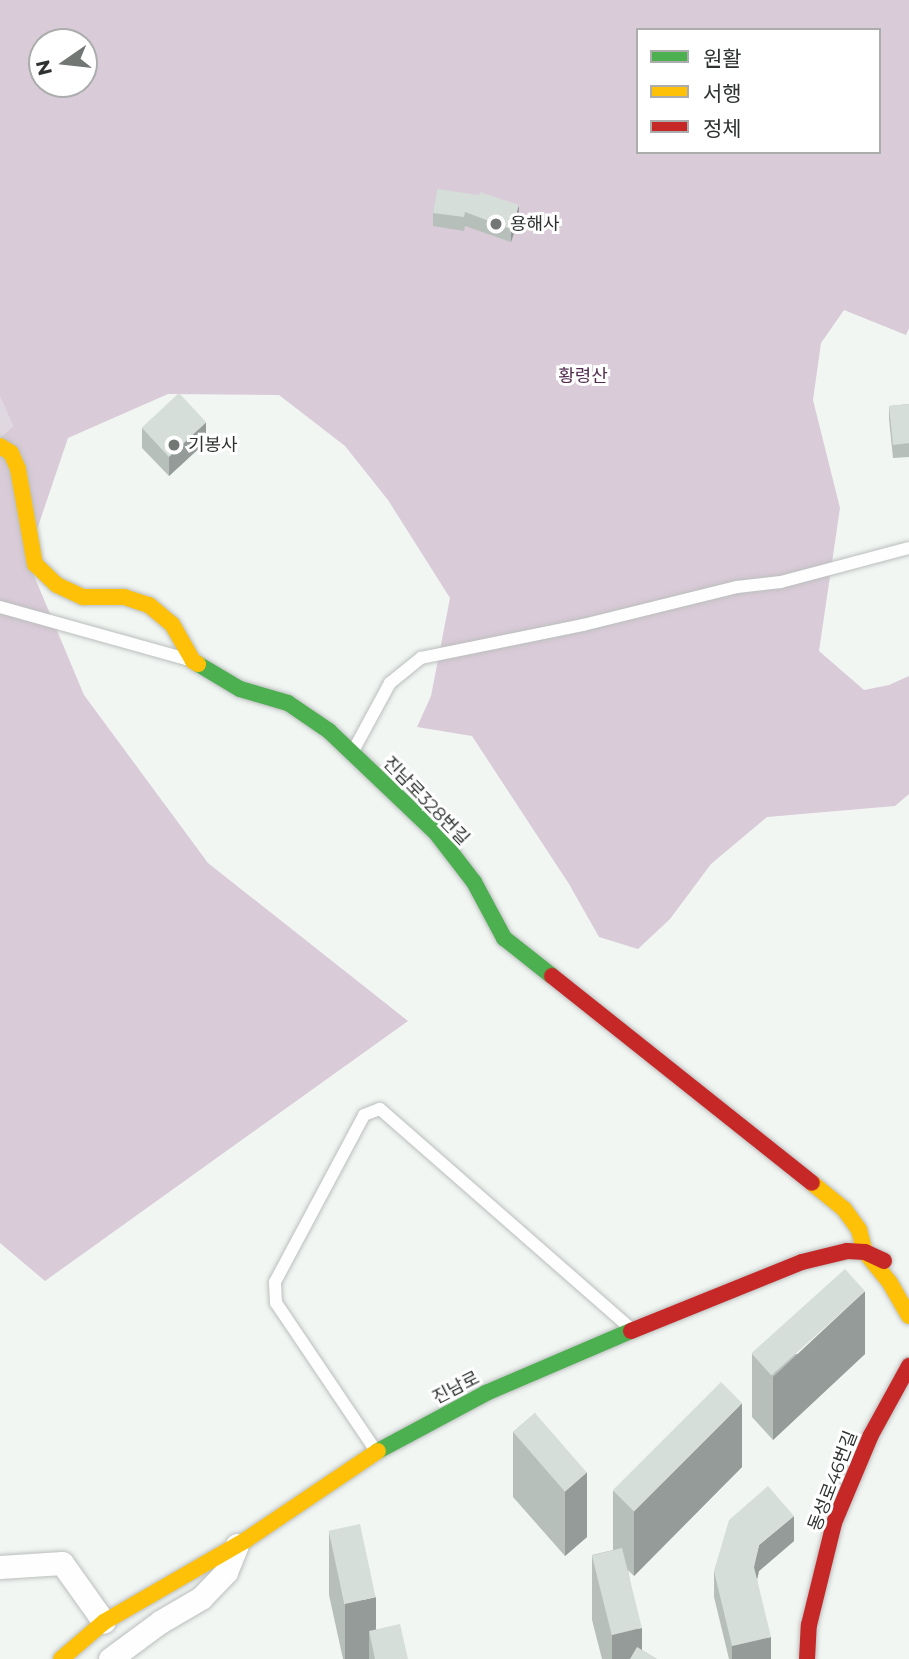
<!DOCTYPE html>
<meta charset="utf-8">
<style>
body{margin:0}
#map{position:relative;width:909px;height:1659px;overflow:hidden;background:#f1f6f3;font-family:Montserrat,"Noto Sans KR",sans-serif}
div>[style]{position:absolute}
.green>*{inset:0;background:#e0d8e0}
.forest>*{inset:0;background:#d9cbd8}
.roads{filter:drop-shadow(0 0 2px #bbbebd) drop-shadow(0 0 2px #bbbebd)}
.lane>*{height:12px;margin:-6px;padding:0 6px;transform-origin:6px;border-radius:6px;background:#fdfefd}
.street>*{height:23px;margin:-11.5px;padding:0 11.5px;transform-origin:11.5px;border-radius:11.5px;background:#fdfefd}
.fast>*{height:16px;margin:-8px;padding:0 8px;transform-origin:8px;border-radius:8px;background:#4caf50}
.slow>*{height:16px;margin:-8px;padding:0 8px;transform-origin:8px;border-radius:8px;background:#ffc107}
.jam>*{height:16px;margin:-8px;padding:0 8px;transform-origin:8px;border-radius:8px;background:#c62828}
.wall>*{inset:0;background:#b7bfbb}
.shaded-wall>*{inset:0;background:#959b98}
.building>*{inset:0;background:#d5ded9;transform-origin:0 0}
.dots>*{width:19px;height:19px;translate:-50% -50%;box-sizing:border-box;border:4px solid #fff;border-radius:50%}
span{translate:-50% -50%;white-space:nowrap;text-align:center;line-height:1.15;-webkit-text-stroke:6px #fff;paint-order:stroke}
.poi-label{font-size:18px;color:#2e3230}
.left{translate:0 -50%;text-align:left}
.park-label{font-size:18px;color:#532b50}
.street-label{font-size:18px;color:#2e3230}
.legend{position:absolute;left:636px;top:28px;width:245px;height:126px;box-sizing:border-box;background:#fff;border:2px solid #abadac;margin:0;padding:9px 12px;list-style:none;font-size:21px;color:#2e3230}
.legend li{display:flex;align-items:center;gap:14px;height:35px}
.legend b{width:35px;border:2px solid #abadac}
.north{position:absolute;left:28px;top:28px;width:70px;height:70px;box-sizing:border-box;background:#fff;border:2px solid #abadac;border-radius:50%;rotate:256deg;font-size:19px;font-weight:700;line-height:28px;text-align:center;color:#2e3230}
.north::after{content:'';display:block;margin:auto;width:24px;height:32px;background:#727774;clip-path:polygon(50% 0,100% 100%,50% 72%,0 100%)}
</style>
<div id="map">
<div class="green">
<i style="clip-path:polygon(0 397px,13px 426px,0 438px)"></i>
</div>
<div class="forest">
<i style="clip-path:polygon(evenodd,0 0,909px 0,909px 328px,906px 335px,844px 310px,821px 343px,813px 400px,840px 508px,819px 651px,864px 690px,889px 685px,909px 676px,909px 794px,895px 806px,767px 817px,711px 864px,670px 919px,638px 949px,599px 937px,569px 884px,472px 736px,417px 727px,431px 696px,450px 598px,388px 500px,345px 446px,279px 395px,168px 394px,68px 438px,27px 559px,84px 695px,208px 863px,408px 1021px,45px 1281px,0 1243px,0 438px,13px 426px,0 397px,0 0,638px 30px,879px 30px,879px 152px,638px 152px,638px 30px,0 0,42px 42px,84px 42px,84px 84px,42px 84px,42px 42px)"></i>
</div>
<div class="roads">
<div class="lane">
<i style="left:0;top:607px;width:193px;rotate:15.6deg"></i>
<i style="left:352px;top:753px;width:80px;rotate:-61.5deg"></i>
<i style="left:390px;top:683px;width:40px;rotate:-39deg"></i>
<i style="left:421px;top:658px;width:165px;rotate:-11.5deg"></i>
<i style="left:583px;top:625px;width:159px;rotate:-13.9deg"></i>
<i style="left:737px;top:587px;width:44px;rotate:-6.5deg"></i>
<i style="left:781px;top:582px;width:132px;rotate:-14.9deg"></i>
<i style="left:376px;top:1451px;width:179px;rotate:-124deg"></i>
<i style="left:276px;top:1303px;width:21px;rotate:-93deg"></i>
<i style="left:275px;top:1282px;width:189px;rotate:-61.9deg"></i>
<i style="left:364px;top:1115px;width:17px;rotate:-21deg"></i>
<i style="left:380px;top:1109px;width:331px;rotate:41.2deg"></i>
</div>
<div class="street">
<i style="left:0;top:1567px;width:62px;rotate:-3.7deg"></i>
<i style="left:62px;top:1563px;width:72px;rotate:54.6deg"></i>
<i style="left:110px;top:1659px;width:62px;rotate:-36.5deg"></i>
<i style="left:160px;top:1622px;width:48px;rotate:-30.3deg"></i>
<i style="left:201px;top:1598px;width:36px;rotate:-46deg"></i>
<i style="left:226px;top:1572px;width:29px;rotate:-68deg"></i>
</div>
<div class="fast">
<i style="left:198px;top:664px;width:49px;rotate:30.8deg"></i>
<i style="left:240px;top:689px;width:50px;rotate:16.3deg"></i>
<i style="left:288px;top:703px;width:50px;rotate:34.3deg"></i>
<i style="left:329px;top:731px;width:149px;rotate:43.6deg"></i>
<i style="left:437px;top:834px;width:61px;rotate:52.4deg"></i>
<i style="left:474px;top:882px;width:64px;rotate:61.8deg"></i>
<i style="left:504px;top:938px;width:61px;rotate:38.4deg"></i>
<i style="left:378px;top:1451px;width:123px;rotate:-28.2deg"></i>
<i style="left:486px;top:1393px;width:158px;rotate:-23.2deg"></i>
</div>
<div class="slow">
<i style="left:0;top:446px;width:13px;rotate:32deg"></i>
<i style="left:11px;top:453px;width:17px;rotate:66deg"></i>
<i style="left:18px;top:469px;width:97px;rotate:79.9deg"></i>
<i style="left:35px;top:564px;width:30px;rotate:44deg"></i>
<i style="left:57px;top:585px;width:29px;rotate:25deg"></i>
<i style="left:83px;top:597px;width:41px"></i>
<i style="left:124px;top:597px;width:26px;rotate:18deg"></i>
<i style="left:149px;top:605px;width:30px;rotate:40deg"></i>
<i style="left:172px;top:624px;width:43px;rotate:60.4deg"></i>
<i style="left:193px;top:661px;width:6px;rotate:31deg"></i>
<i style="left:812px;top:1183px;width:41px;rotate:39.1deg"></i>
<i style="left:844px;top:1209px;width:26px;rotate:54deg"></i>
<i style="left:859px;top:1230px;width:23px;rotate:75deg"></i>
<i style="left:865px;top:1252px;width:40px;rotate:51deg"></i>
<i style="left:890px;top:1283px;width:38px;rotate:60deg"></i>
<i style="left:61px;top:1659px;width:57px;rotate:-40.7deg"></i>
<i style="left:104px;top:1622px;width:164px;rotate:-30deg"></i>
<i style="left:246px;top:1540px;width:159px;rotate:-34deg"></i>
</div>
<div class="jam">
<i style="left:552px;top:976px;width:332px;rotate:38.5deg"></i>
<i style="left:631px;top:1331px;width:184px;rotate:-22deg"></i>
<i style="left:802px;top:1262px;width:46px;rotate:-13.7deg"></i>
<i style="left:847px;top:1251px;width:18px;rotate:3deg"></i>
<i style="left:865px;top:1252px;width:21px;rotate:25deg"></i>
<i style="left:807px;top:1659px;width:34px;rotate:-87deg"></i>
<i style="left:809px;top:1625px;width:105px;rotate:-76.2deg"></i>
<i style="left:834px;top:1523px;width:95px;rotate:-67.2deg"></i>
<i style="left:871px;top:1435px;width:79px;rotate:-61.2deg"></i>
</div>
</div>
<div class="wall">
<i style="clip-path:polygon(437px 189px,519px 219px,511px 242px,465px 226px,464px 231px,433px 226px,433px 213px)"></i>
<i style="clip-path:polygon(909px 404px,909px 457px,893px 458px,889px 419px,889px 406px)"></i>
<i style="clip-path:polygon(142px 428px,206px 442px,169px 476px,142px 448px)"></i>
<i style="clip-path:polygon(752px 1354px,865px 1354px,773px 1440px,752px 1417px)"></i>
<i style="clip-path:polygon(535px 1413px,587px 1537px,565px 1556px,513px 1497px,513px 1432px)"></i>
<i style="clip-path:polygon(742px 1467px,634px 1576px,628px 1570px,642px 1650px,657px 1659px,602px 1659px,592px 1620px,592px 1555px,613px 1550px,613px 1491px)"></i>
<i style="clip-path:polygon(329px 1531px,376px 1629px,408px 1659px,343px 1659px,329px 1595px)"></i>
<i style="clip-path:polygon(794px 1541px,759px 1571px,757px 1580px,771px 1659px,729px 1659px,714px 1597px,714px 1571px)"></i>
</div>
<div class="shaded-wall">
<i style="clip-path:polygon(519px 205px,519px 219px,511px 242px,511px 229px)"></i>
<i style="clip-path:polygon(206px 422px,206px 442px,169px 476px,169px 456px)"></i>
<i style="clip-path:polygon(865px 1291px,865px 1354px,773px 1440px,773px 1377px)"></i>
<i style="clip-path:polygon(742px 1403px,742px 1467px,634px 1576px,634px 1511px)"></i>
<i style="clip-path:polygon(587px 1472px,587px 1537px,565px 1556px,565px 1491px)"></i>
<i style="clip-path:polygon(794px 1516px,794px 1541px,759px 1571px,754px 1592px,754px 1567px,759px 1545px)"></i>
<i style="clip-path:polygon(376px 1597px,376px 1659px,369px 1631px,369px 1659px,345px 1659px,345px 1604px)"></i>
<i style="clip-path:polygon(642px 1628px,642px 1659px,612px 1659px,612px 1635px)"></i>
<i style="clip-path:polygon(771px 1637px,771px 1659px,732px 1659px,732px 1646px)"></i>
</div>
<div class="building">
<i style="clip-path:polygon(437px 189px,479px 195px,480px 192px,519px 205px,511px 229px,465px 212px,464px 217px,433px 213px)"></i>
<i style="left:179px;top:393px;width:40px;height:51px;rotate:47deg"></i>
<i style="clip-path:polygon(909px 404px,909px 443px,893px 445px,889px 406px)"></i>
<i style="left:845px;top:1269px;width:30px;height:126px;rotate:48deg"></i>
<i style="left:721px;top:1382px;width:30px;height:153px;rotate:45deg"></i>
<i style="left:535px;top:1413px;width:79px;height:29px;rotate:49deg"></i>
<i style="clip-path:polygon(768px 1486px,794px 1516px,759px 1545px,754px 1567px,771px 1637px,732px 1646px,714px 1571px,729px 1520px)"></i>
<i style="left:360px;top:1524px;width:75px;height:32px;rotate:78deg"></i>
<i style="left:622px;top:1548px;width:82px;height:31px;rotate:76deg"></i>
<i style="clip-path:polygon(400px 1624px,408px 1659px,375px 1659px,369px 1631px)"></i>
<i style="clip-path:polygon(637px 1647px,657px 1659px,630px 1659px)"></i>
</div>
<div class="dots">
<i style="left:496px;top:224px;background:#727774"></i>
<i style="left:174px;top:445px;background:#727774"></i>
</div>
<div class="poi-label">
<span class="left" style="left:510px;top:224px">용해사</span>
<span class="left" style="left:188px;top:445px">기봉사</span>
</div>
<div class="park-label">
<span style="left:583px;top:376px">황령산</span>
</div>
<div class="street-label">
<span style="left:426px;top:801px;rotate:46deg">진남로328번길</span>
<span style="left:456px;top:1388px;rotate:-27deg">진남로</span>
<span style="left:833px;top:1481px;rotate:-69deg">동성로46번길</span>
</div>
<ul class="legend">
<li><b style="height:9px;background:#4caf50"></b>원활</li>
<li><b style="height:9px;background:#ffc107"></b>서행</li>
<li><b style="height:9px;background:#c62828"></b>정체</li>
</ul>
<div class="north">N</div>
</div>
